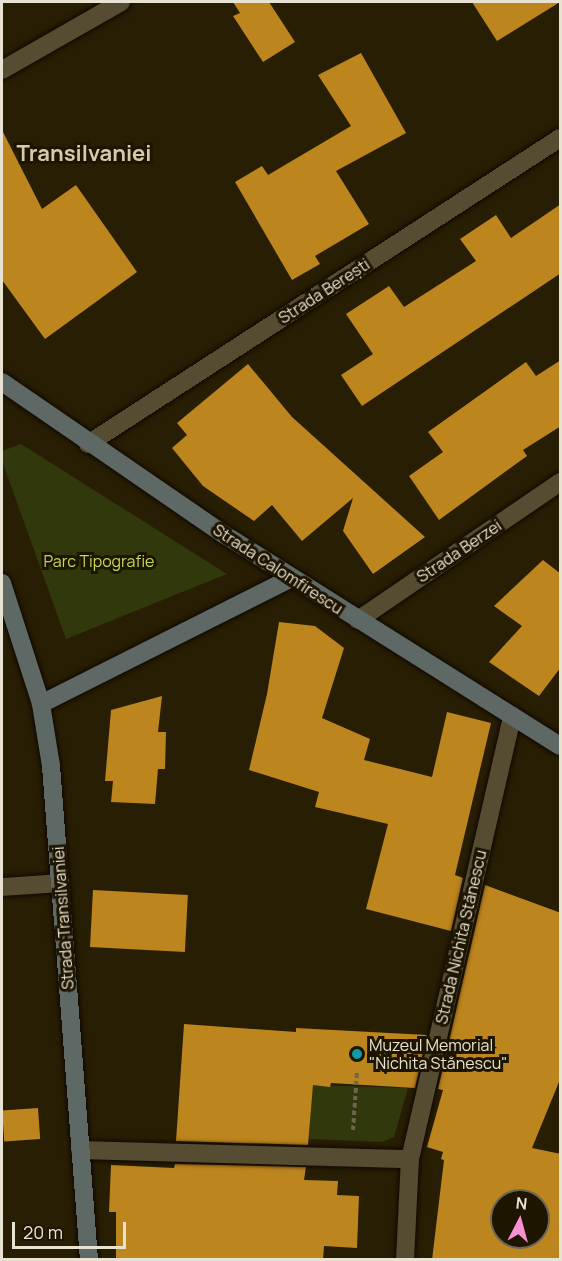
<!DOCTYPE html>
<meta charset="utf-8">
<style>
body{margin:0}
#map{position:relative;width:562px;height:1261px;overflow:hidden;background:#271e04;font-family:Manrope,sans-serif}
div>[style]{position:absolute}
.green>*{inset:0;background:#30380c}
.building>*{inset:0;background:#bd851d;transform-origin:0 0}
.path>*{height:4px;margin-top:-2px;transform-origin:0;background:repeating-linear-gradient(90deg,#6d654f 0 4.5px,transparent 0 7.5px)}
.roads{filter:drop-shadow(0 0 2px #100800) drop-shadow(0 0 2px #100800)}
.street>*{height:18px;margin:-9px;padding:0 9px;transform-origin:9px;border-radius:9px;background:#554c31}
.secondary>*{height:18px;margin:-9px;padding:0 9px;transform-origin:9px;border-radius:9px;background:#5e6965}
.dots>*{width:16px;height:16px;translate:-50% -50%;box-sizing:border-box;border:3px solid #1d1500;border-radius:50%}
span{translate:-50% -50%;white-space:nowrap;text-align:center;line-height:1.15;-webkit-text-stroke:6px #1d1500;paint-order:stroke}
.street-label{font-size:16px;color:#e8e2d3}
.park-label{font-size:16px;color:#c2d954}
.poi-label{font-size:16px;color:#e8e2d3}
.left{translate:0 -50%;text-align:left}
.district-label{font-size:22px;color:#d5caab;font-weight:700}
.frame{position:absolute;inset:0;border:3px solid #e8e2d3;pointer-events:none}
.north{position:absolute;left:490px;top:1189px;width:60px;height:60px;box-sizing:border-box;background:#1d1500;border:2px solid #6e6754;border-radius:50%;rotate:6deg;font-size:16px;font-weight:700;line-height:24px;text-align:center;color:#e8e2d3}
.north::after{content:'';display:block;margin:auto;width:21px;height:27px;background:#f690d0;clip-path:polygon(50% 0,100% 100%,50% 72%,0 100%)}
.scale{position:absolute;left:12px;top:1222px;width:114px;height:27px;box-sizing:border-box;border:3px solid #e8e2d3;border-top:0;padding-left:8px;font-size:18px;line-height:21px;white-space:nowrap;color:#e8e2d3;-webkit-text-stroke:4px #1d1500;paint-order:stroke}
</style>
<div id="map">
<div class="green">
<i style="clip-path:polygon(21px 444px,227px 574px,66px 639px,2px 461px,2px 451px)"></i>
<i style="clip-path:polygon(312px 1085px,408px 1088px,394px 1137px,382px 1142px,309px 1139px)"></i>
</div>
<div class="building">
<i style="clip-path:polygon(233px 2px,269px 2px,295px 42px,263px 62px,233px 16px,240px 13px)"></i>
<i style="clip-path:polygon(472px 2px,560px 2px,497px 41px)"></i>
<i style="clip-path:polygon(361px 53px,406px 133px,336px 171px,369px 224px,315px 256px,320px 264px,292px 280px,235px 182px,262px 166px,268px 175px,351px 126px,318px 75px)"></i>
<i style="clip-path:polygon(2px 130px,42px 209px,76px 185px,137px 272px,45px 339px,2px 280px)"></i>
<i style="clip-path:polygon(561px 204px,561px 273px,362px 406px,341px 375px,373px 354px,346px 314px,389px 286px,404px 307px,476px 261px,460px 239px,496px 215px,511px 238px)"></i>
<i style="clip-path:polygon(561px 360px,561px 426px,523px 450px,527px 456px,439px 520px,409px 476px,443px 452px,428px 432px,526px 362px,536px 376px)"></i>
<i style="clip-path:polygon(248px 364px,292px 417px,425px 537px,373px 574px,343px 531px,353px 498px,302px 541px,272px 505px,254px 521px,203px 486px,172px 448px,187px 435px,177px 423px)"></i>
<i style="clip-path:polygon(543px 560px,561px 574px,561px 667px,539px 696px,489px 662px,522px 626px,494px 606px)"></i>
<i style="clip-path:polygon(279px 622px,315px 626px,344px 648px,322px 718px,370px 739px,364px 760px,432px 777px,447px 712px,491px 723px,455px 875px,463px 878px,451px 931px,366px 909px,388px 824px,315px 807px,319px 792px,249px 770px,267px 694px)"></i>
<i style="clip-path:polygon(162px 696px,158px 732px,166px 732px,165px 769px,158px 769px,155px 804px,111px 802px,113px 781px,105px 781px,111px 710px)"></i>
<i style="clip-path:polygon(evenodd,485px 885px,561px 913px,561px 1077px,532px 1148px,561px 1154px,561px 1260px,432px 1260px,444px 1160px,441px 1159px,443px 1152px,427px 1147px,443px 1090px,438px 1089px,485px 885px,502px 1201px,538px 1201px,538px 1237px,502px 1237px,502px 1201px)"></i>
<i style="left:93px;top:890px;width:95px;height:57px;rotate:3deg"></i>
<i style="clip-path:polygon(184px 1024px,296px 1032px,296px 1028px,427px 1035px,415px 1088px,331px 1083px,330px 1087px,313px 1085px,308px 1145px,176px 1141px)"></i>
<i style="left:38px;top:1108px;width:31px;height:36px;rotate:86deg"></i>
<i style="clip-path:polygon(175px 1164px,306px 1167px,304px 1180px,338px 1181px,337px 1195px,359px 1196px,357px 1248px,324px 1246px,323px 1260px,116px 1260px,116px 1212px,109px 1212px,111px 1165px,174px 1168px)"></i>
</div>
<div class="path">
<i style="left:353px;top:1130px;width:58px;rotate:-86.1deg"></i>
</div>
<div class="roads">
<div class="street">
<i style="left:2px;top:70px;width:137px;rotate:-29.7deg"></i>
<i style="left:88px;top:444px;width:563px;rotate:-32.96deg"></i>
<i style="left:358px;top:620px;width:245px;rotate:-34.3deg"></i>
<i style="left:2px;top:887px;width:58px;rotate:-3.9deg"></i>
<i style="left:80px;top:1150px;width:330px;rotate:1.6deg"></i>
<i style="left:405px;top:1260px;width:101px;rotate:-87.2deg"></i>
<i style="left:410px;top:1159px;width:455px;rotate:-77deg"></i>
</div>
<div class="secondary">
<i style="left:2px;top:382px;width:270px;rotate:34.5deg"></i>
<i style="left:225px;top:535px;width:396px;rotate:32.2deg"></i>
<i style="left:2px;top:583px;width:127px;rotate:72.1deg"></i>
<i style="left:41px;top:704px;width:63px;rotate:80.8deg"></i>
<i style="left:51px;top:766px;width:495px;rotate:85.6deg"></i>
<i style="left:41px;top:704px;width:280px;rotate:-26.7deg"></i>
</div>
</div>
<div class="dots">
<i style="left:357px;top:1054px;background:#0f9aa8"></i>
</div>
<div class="street-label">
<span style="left:324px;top:291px;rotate:-33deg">Strada Berești</span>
<span style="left:459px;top:551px;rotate:-34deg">Strada Berzei</span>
<span style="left:278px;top:569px;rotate:33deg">Strada Calomfirescu</span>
<span style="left:63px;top:918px;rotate:-94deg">Strada Transilvaniei</span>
<span style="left:461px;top:937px;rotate:-77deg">Strada Nichita Stănescu</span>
</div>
<div class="park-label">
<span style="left:99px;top:561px">Parc Tipografie</span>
</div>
<div class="poi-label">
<span class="left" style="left:369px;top:1054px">Muzeul Memorial<br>"Nichita Stănescu"</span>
</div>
<div class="district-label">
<span style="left:84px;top:154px">Transilvaniei</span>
</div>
<div class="frame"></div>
<div class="north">N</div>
<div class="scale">20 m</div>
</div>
